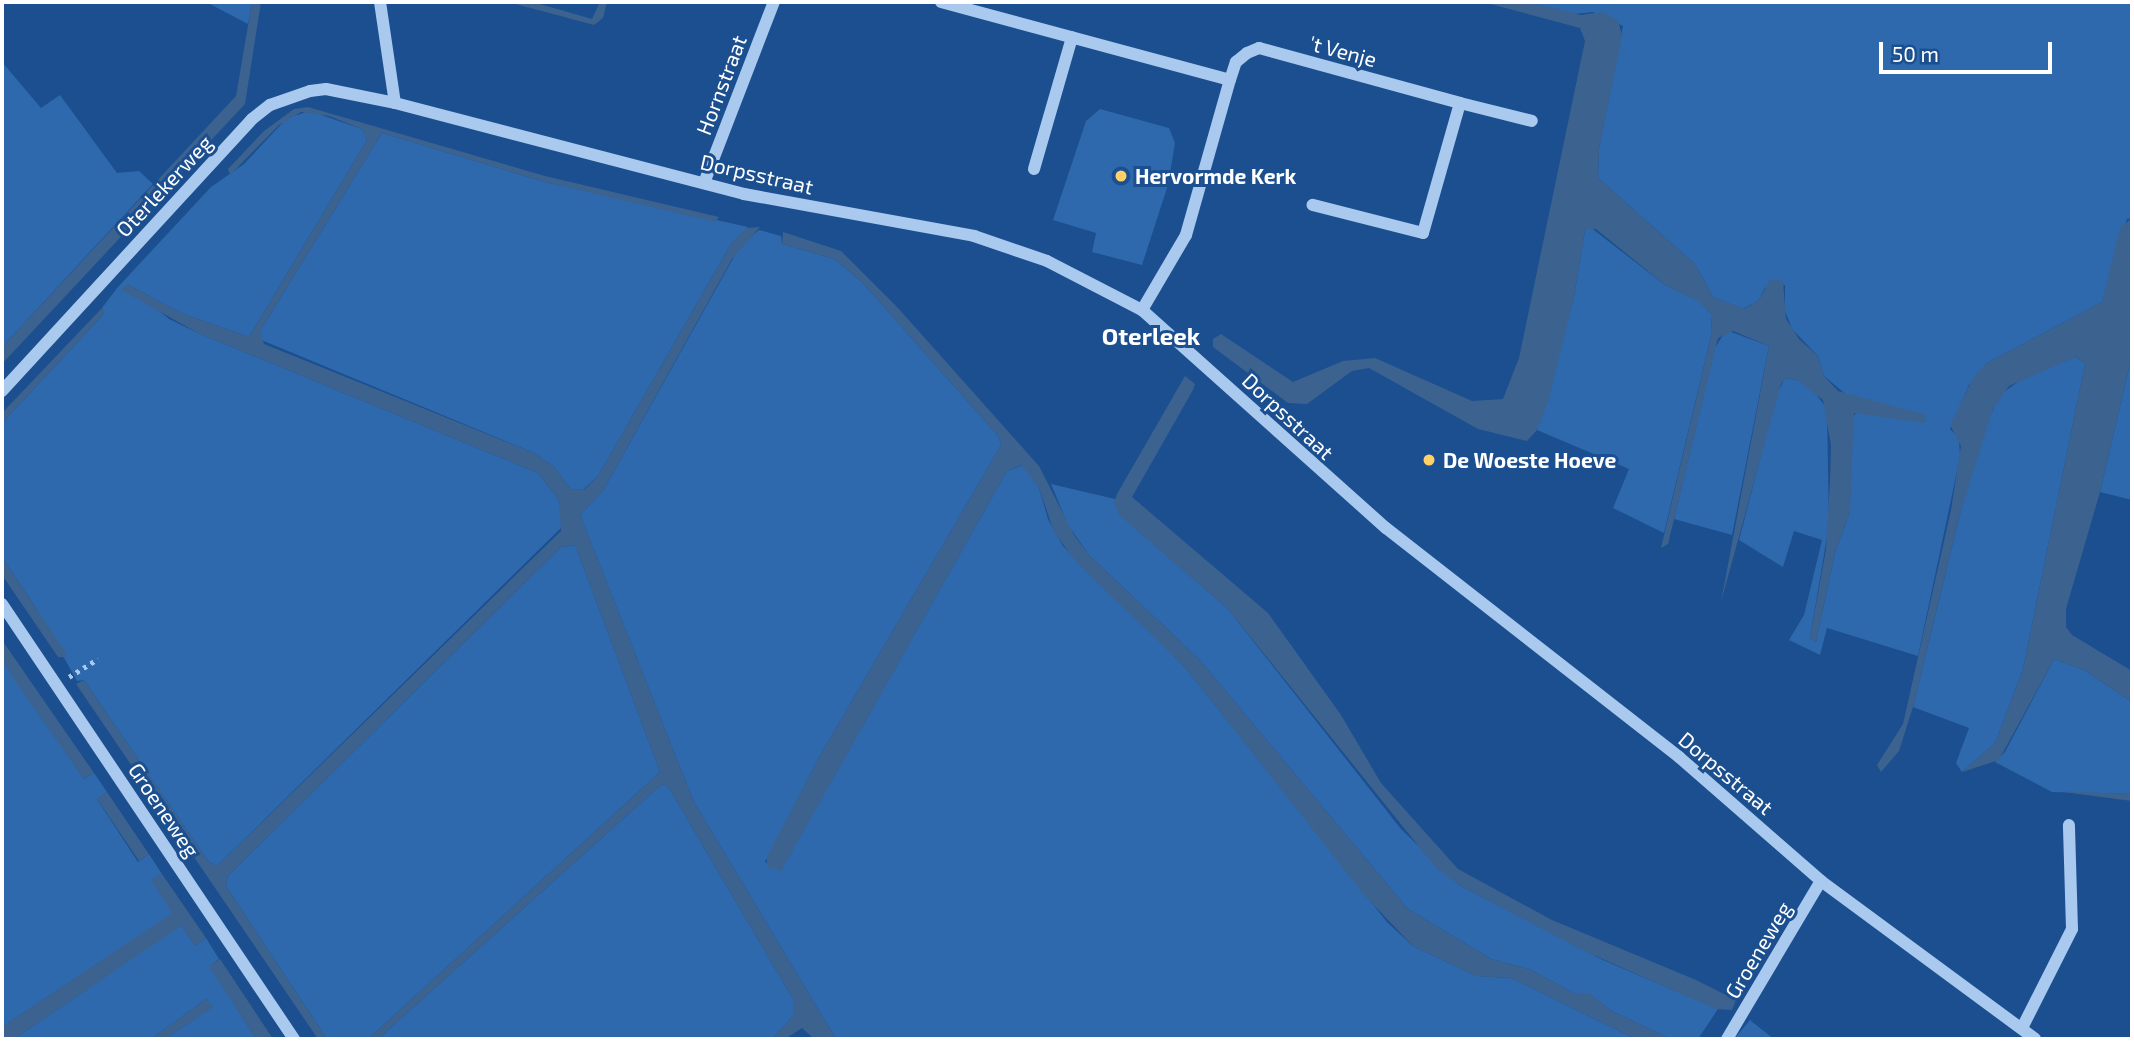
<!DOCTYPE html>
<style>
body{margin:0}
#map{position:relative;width:2134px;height:1041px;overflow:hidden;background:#1b4f8f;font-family:"Exo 2",sans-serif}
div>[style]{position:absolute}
.green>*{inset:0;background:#2e69ad}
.water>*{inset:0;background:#3c6290;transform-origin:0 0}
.path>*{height:4.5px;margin-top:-2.25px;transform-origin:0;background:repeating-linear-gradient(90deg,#a9c9ee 0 3.5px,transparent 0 8.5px)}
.minor>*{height:12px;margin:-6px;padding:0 6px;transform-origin:6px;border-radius:6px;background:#a9c9ee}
.dots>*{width:19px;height:19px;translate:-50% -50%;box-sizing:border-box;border:4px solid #1b4f8f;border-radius:50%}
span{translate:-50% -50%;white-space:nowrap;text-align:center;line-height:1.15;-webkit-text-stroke:6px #1b4f8f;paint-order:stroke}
.street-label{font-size:21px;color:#fff}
.poi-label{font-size:21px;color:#fff;font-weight:700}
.left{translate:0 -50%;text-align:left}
.quarter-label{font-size:24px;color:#fff;font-weight:700}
.frame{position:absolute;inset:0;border:4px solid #fff;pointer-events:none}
.scale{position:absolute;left:1879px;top:42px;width:173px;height:32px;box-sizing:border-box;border:4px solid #fff;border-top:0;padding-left:9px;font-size:21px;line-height:24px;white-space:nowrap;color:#fff;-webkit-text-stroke:5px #1b4f8f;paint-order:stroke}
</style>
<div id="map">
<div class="green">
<i style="clip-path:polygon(206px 2px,252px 2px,248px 24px)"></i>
<i style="clip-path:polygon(1529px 2px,2132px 2px,2132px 218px,2127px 219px,2102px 302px,1987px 363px,1969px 385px,1950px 429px,1959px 438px,1960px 457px,1918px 656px,1827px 628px,1820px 655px,1789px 640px,1804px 615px,1822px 540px,1794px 531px,1783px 567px,1739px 540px,1777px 394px,1785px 378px,1797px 380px,1811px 387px,1827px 409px,1829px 525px,1810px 638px,1816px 642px,1835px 553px,1850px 512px,1851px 420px,1857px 411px,1848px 396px,1824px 376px,1818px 356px,1792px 329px,1785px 311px,1785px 285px,1765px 288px,1758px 301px,1743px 309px,1713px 297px,1695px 264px,1598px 178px,1599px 149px,1623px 26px,1593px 12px,1574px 14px)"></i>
<i style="clip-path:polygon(2px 62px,41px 108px,60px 95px,117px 173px,139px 171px,153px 184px,2px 347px)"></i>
<i style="clip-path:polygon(1100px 109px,1169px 128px,1175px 143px,1168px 185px,1142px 265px,1092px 252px,1096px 233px,1053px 220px,1086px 121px)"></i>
<i style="clip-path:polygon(310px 111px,362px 129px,367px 140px,249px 337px,181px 313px,127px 284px,169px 319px,198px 333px,538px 473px,559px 500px,563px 526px,217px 866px,208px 861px,84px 680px,77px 681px,36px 608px,2px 557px,2px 423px,104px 314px,102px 308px,117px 288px,211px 187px,244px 164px,287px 118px)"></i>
<i style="clip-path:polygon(382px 133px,545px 182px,748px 227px,731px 244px,598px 476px,583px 490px,571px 489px,553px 466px,534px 453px,259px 339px,260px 331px)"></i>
<i style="clip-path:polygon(1590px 227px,1665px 285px,1699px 301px,1712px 315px,1711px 336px,1664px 533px,1613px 508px,1629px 469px,1537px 430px,1574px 297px,1585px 230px)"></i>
<i style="clip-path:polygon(759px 230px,781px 236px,782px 244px,834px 259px,862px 282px,999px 437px,1001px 445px,818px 759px,765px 862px,781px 870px,1007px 471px,1023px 465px,1039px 488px,1048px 519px,1063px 546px,1184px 666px,1387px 922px,1413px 946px,1476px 976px,1511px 978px,1636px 1039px,836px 1039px,694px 802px,580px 515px,603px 491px,740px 246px)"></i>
<i style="clip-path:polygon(1726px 330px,1769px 346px,1732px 535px,1674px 519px,1715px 348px)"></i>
<i style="clip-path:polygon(2132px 355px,2132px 500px,2100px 492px)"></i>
<i style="clip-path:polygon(2076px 357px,2085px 364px,2023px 669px,1995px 743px,1962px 772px,1956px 763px,1969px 728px,1913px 707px,1960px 514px,1985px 427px,2000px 395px,2026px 376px)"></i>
<i style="clip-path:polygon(1051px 484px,1115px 499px,1120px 515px,1228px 609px,1401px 829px,1459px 885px,1603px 960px,1718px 1009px,1698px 1039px,1670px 1039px,1610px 1010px,1593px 996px,1574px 993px,1529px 969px,1491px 959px,1408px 909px,1199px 659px,1089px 555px,1068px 525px)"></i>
<i style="clip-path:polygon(575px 545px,660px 772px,368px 1039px,327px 1039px,226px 886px,228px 876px,561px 547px)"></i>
<i style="clip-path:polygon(2054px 659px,2084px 670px,2132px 702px,2131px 794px,2052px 792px,1995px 762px,2005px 752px)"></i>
<i style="clip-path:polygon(2px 660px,84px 779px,94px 773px,107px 792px,97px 799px,138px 862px,149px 854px,162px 874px,152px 881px,173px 913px,2px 1027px)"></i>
<i style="clip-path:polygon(662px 784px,669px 788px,793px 999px,793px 1016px,772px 1039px,378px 1039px)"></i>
<i style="clip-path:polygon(181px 925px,195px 946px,206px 938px,219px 959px,210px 966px,256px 1039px,165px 1039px,212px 1007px,206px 999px,151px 1039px,14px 1039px)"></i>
<i style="clip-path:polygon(1751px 1019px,1751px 1021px,1774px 1039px,1734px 1039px)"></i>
</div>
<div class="water">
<i style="clip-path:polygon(252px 2px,261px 2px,245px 104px,2px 364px,2px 347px,236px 96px)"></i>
<i style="clip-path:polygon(508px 2px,533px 2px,592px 19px,600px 2px,607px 2px,603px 18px,594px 25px)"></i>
<i style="clip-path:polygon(1483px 2px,1529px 2px,1581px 15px,1602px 12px,1618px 20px,1622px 36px,1599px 149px,1598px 178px,1695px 264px,1713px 297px,1744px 309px,1758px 301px,1771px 279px,1783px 281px,1786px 319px,1799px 339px,1818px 356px,1824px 376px,1838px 391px,1926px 415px,1926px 423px,1854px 413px,1850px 512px,1835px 553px,1816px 642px,1810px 638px,1826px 549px,1830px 481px,1831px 445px,1823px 400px,1797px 380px,1786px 378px,1781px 384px,1721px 602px,1769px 346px,1733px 331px,1718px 338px,1668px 544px,1661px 548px,1711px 336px,1712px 315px,1699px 302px,1665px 285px,1596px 229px,1585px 230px,1574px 297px,1548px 402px,1537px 430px,1527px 441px,1478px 429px,1369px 368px,1352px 371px,1307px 404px,1288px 403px,1213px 347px,1213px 339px,1221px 334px,1293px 382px,1343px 361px,1375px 358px,1472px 401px,1503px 399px,1519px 358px,1585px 41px,1580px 28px)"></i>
<i style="clip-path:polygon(308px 107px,545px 176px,719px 217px,715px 222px,545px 182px,382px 133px,260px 331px,264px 344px,534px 453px,553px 466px,571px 489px,584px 490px,598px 476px,731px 244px,746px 228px,760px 227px,732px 259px,603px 491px,580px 515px,694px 802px,836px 1039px,814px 1039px,802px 1028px,785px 1039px,772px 1039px,793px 1016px,793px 999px,669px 788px,662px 784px,378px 1039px,368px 1039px,660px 772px,575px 545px,561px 547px,228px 876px,226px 886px,327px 1039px,318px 1039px,76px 684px,84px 680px,208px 861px,217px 866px,561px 531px,559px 500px,538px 473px,198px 333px,121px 290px,127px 284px,181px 313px,249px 337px,367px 140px,362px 129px,329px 116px,301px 112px,279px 125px,230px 175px,228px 169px,264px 131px,294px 109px)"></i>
<i style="clip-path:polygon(2132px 218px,2132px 355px,2100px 492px,2066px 609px,2066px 627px,2072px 635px,2132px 671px,2132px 702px,2084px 670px,2054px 659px,1999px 760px,1962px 772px,1995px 743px,2023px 669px,2085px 364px,2076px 357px,2009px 386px,1993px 409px,1960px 514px,1913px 707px,1899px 751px,1881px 772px,1877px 765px,1903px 724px,1951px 510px,1961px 446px,1950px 425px,1974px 376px,1987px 363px,2102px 302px,2120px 228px)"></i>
<i style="clip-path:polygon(783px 232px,841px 251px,898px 308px,1039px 466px,1074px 535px,1089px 555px,1199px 659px,1408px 909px,1491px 959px,1529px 969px,1574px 993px,1591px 994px,1610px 1010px,1670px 1039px,1636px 1039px,1511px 978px,1476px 976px,1413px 946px,1365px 896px,1184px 666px,1077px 563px,1054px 532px,1039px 488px,1022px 465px,1007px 471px,781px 871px,767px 867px,767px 857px,818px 759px,1001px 445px,999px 437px,862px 282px,834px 259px,782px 244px)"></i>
<i style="clip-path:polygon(102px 308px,104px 314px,2px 423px,2px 413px)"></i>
<i style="clip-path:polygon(1185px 376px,1195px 384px,1193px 390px,1132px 497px,1268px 613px,1341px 715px,1381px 783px,1458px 869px,1552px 920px,1696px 980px,1736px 1000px,1732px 1010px,1716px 1009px,1582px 950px,1459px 885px,1437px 869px,1228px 609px,1119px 515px,1114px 502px,1117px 494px)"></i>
<i style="clip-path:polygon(2px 557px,66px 653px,65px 657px,58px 657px,2px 575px)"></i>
<i style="clip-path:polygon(2px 640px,94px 773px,84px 779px,15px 681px,2px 660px)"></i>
<i style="clip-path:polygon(2132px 779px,2132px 801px,2056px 791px,2130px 794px)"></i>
<i style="left:107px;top:792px;width:75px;height:12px;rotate:56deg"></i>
<i style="clip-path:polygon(162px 874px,206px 938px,195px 946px,181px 926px,14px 1039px,2px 1039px,2px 1027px,172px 913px,151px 880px)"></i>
<i style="clip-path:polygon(220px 959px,273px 1039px,256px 1039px,209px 966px)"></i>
<i style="clip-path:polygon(206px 999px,213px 1007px,165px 1039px,151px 1039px)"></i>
</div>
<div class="path">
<i style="left:69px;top:677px;width:34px;rotate:-32deg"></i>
</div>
<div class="minor">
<i style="left:380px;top:2px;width:102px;rotate:81.6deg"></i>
<i style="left:941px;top:2px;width:299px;rotate:15.1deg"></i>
<i style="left:1460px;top:103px;width:74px;rotate:14deg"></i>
<i style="left:1034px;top:169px;width:137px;rotate:-73.9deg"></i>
<i style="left:704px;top:183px;width:194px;rotate:-68.9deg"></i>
<i style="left:1142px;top:310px;width:87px;rotate:-59.6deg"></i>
<i style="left:1186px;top:235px;width:161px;rotate:-74.2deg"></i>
<i style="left:1230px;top:80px;width:19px;rotate:-72deg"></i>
<i style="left:1236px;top:62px;width:14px;rotate:-39deg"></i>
<i style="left:1247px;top:53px;width:13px;rotate:-23deg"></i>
<i style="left:1259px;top:48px;width:208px;rotate:15.3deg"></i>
<i style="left:1460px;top:103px;width:135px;rotate:105.9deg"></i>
<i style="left:1423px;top:233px;width:114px;rotate:-165.7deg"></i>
<i style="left:2px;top:391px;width:369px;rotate:-47.4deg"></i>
<i style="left:252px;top:119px;width:23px;rotate:-38deg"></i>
<i style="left:270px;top:105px;width:42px;rotate:-19.3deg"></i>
<i style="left:310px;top:91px;width:16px;rotate:-7deg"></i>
<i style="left:326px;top:89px;width:70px;rotate:11.5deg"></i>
<i style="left:395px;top:103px;width:361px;rotate:14.6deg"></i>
<i style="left:744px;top:194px;width:234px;rotate:10.3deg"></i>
<i style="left:974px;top:236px;width:77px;rotate:18.9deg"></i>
<i style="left:1047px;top:261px;width:107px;rotate:27.3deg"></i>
<i style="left:1142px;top:310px;width:327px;rotate:41.8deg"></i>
<i style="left:1386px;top:528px;width:372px;rotate:38deg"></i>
<i style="left:1679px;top:757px;width:189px;rotate:41.1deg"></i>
<i style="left:1821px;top:881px;width:266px;rotate:36.4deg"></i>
<i style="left:2px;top:604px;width:524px;rotate:56.13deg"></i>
<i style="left:2022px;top:1028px;width:111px;rotate:-63.2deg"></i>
<i style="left:2072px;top:929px;width:104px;rotate:-91.7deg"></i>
<i style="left:1727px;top:1039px;width:184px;rotate:-59.3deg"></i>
</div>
<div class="dots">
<i style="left:1121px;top:176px;background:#ffd166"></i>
<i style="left:1429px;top:460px;background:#ffd166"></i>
</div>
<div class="street-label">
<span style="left:1343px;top:51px;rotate:15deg">'t Venje</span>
<span style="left:721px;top:85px;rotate:-69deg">Hornstraat</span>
<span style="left:757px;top:174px;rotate:13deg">Dorpsstraat</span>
<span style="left:164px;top:186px;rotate:-47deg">Oterlekerweg</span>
<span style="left:1288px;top:416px;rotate:43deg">Dorpsstraat</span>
<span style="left:1726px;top:773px;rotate:40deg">Dorpsstraat</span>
<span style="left:164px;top:810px;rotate:56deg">Groeneweg</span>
<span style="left:1758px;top:950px;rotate:-59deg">Groeneweg</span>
</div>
<div class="poi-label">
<span class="left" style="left:1135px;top:176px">Hervormde Kerk</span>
<span class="left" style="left:1443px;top:460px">De Woeste Hoeve</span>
</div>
<div class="quarter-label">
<span style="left:1151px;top:336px">Oterleek</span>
</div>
<div class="frame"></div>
<div class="scale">50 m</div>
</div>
